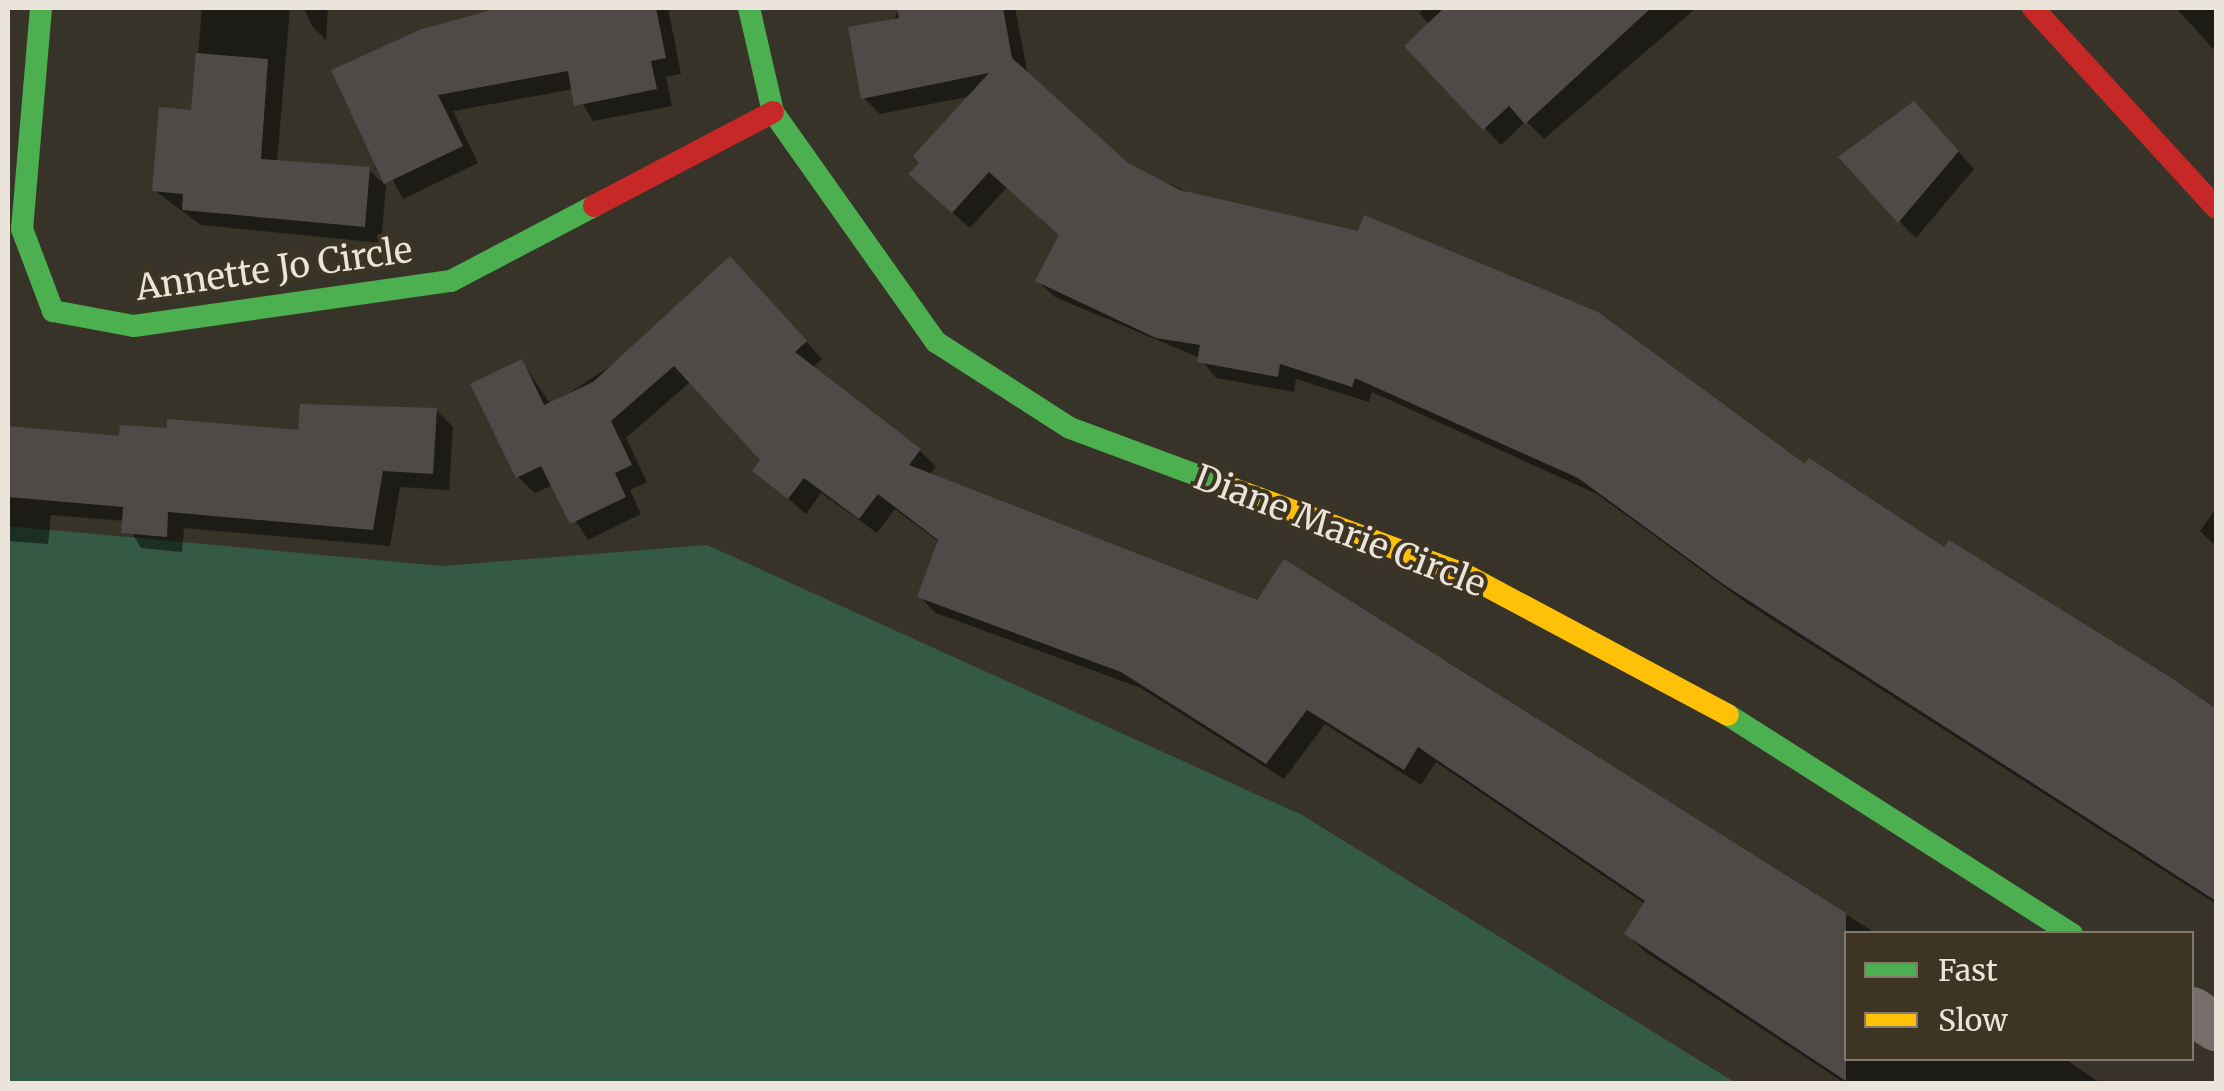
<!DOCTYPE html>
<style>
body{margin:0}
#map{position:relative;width:2224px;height:1091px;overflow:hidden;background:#383329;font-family:Merriweather,serif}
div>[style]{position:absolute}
.green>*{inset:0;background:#345944}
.shadow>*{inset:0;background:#0007}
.building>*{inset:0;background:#4f4a48}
.street>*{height:48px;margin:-24px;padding:0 24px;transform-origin:24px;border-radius:24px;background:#766e6d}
.fast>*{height:22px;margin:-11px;padding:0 11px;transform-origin:11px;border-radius:11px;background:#4caf50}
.slow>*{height:22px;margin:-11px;padding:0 11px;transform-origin:11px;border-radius:11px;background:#ffc107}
.jam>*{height:22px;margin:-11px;padding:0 11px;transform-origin:11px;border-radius:11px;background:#c62828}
span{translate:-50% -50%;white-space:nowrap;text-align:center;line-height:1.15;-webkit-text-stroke:8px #3e3423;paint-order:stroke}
.street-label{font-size:35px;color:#eae4da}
.frame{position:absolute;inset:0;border:10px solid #eae4da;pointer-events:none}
.legend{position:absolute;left:1844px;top:931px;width:350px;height:130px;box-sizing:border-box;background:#3e3423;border:2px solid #837a6c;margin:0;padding:12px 18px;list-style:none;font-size:30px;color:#eae4da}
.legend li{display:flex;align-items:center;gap:20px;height:50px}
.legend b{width:50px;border:2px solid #837a6c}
</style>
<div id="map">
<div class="green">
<i style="clip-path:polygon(8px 526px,442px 566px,707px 545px,1302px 815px,1736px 1083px,8px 1083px)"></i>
</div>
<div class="shadow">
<i style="clip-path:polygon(202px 8px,290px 8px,277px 162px,369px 170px,386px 186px,381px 243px,201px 225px,154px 190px,193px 112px)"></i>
<i style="clip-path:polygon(304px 8px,328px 8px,326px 40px,312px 26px)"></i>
<i style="clip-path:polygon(514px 8px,668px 8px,681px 74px,666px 77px,672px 106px,593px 121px,574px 89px,453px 111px,478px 163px,403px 199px,334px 72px)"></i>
<i style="clip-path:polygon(899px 8px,1015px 8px,1028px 75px,1127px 165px,1806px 468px,1945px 551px,1950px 543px,2216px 720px,2216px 904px,1745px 602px,1597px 494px,1372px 392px,1369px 402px,1296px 379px,1294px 392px,1216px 378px,1200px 358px,1055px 297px,1038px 281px,1062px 236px,1007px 187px,970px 228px,928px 191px,972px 96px,880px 114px,863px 97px)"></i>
<i style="clip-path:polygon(1425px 8px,1694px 8px,1695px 9px,1544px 139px,1526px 121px,1501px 145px,1408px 46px,1430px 25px,1419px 13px)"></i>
<i style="clip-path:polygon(2176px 8px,2216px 8px,2216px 52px)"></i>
<i style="clip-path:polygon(1930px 121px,1974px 169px,1916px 238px,1899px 221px)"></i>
<i style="clip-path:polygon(747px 276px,822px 359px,812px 368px,919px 450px,936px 467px,929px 476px,1258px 603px,1441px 666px,1445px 660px,1877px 934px,1846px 934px,1846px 1058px,2064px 1058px,2101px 1084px,1846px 1084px,1644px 951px,1627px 934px,1645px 904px,1436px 762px,1421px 785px,1325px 724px,1284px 779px,1141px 688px,936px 613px,920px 597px,940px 543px,895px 509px,877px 533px,821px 493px,806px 514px,756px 471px,763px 460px,691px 381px,626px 438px,647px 482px,630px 490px,641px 514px,588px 540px,553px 485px,535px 493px,518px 477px,522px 362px,551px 405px)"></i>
<i style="clip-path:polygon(436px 410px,453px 427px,449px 490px,400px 487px,390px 546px,184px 528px,182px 552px,141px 548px,125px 521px,51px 515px,48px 544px,8px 541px,8px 428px,122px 438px,301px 433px)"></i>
<i style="clip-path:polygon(2216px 508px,2216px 547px,2200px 531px)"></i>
</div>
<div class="building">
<i style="clip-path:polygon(499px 8px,656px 8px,666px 58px,651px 61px,657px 89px,574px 106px,568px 71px,438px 95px,463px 146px,384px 184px,331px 70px,422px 29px)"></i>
<i style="clip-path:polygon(897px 8px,1003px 8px,1012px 58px,1128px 163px,1180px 190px,1358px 231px,1364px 215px,1598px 312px,1805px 464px,1809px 458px,1944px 547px,1949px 540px,2173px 679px,2216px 709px,2216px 901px,1726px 586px,1578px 478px,1355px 378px,1352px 387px,1280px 364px,1278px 377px,1197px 362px,1200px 345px,1156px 338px,1035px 281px,1059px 235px,989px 172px,952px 213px,908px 174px,919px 163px,913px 156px,989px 73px,861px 99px,848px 27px,899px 18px)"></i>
<i style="clip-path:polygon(1444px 8px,1651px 8px,1525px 124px,1509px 106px,1483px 130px,1404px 46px)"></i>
<i style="clip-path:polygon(196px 53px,268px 59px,261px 159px,370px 167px,365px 227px,182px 210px,183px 194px,152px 191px,159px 107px,191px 110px)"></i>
<i style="clip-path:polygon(1914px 101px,1959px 151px,1898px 223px,1838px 157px)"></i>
<i style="clip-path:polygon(730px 256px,807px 341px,795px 352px,921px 449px,909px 465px,1257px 600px,1284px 559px,1846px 913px,1846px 1081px,1624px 934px,1645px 901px,1418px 747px,1404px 770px,1307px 710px,1266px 764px,1121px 672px,917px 597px,938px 540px,878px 494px,859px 519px,804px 478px,788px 499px,752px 471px,760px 460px,674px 366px,611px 421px,632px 465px,615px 473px,626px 497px,570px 524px,541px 466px,516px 478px,470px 384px,522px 359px,544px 405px,593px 382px)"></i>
<i style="clip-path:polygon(300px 404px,437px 408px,433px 474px,383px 471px,373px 530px,168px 512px,167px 537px,121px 533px,123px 507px,8px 497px,8px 426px,119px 436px,120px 425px,167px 428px,167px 419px,298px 430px)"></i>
</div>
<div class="street">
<i style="left:2192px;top:1011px;width:29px;rotate:34deg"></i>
</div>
<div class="fast">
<i style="left:41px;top:8px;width:222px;rotate:94.9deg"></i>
<i style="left:22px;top:229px;width:88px;rotate:69.3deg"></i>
<i style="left:53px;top:311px;width:82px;rotate:10.5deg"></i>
<i style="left:134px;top:326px;width:320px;rotate:-8.1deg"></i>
<i style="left:451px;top:281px;width:161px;rotate:-27.7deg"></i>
<i style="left:749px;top:8px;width:107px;rotate:77deg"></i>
<i style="left:773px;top:112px;width:282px;rotate:54.7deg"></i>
<i style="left:936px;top:342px;width:159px;rotate:32.7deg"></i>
<i style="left:1070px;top:428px;width:175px;rotate:20.4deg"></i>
<i style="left:1728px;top:715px;width:408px;rotate:32.5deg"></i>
</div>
<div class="slow">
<i style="left:1234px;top:489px;width:245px;rotate:20.3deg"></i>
<i style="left:1464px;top:574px;width:299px;rotate:28.1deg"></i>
</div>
<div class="jam">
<i style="left:2033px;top:8px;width:271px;rotate:47.5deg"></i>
<i style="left:594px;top:206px;width:202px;rotate:-27.7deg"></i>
</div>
<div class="street-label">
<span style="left:274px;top:269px;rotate:-8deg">Annette Jo Circle</span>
<span style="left:1340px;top:531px;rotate:21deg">Diane Marie Circle</span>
</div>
<div class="frame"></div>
<ul class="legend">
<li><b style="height:12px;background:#4caf50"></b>Fast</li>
<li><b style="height:12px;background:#ffc107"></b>Slow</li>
</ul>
</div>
